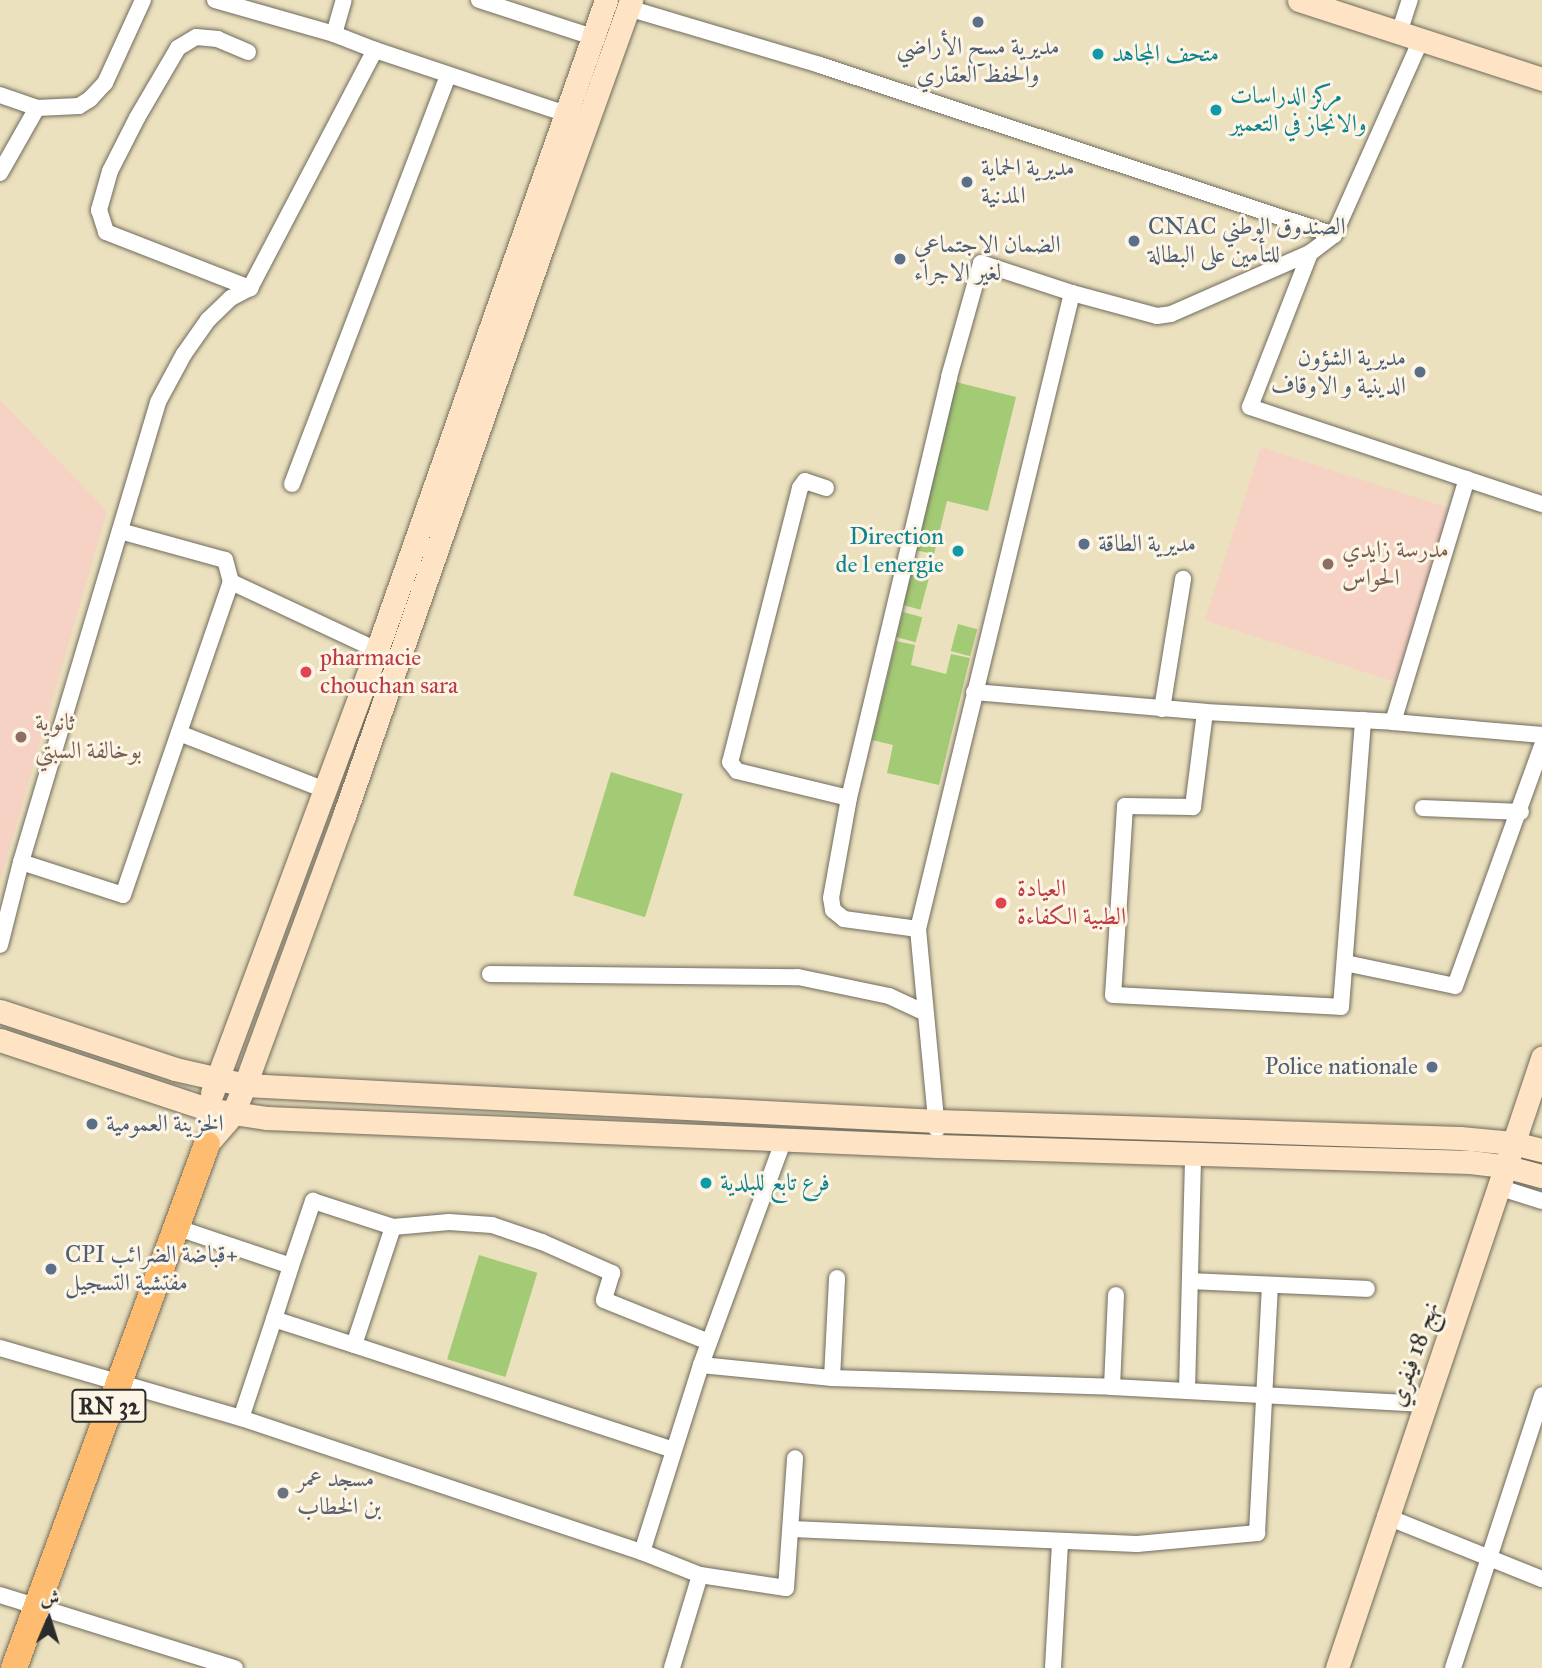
<!DOCTYPE html>
<meta charset="utf-8">
<style>
body{margin:0}
#map{position:relative;width:1542px;height:1668px;overflow:hidden;background:#ece1be;font-family:"IM FELL Great Primer",Amiri,serif}
div>[style]{position:absolute}
.built>*{inset:0;background:#f6d2c4;transform-origin:0 0}
.green>*{inset:0;background:#a3ca75;transform-origin:0 0}
.roads{filter:drop-shadow(0 0 2px #6f6b5e) drop-shadow(0 0 2px #6f6b5e)}
.minor>*{height:16px;margin:-8px;padding:0 8px;transform-origin:8px;border-radius:8px;background:#fff}
.secondary>*{height:23px;margin:-11.5px;padding:0 11.5px;transform-origin:11.5px;border-radius:11.5px;background:#fee4c5}
.primary>*{height:26px;margin:-13px;padding:0 13px;transform-origin:13px;border-radius:13px;background:#fdbc6f}
.dots>*{width:19px;height:19px;translate:-50% -50%;box-sizing:border-box;border:4px solid #fcf5e5;border-radius:50%}
span{translate:-50% -50%;white-space:nowrap;text-align:center;line-height:1.15;-webkit-text-stroke:6px #fcf5e5;paint-order:stroke}
.shield-label span{padding:2px 5px;background:#fcf5e5;border:2px solid;border-radius:5px;-webkit-text-stroke-width:0}
.shield-label{font-size:23px;color:#2b2b2b;font-weight:700}
.service-label{font-size:24px;color:#4e5e75}
.left{translate:0 -50%;text-align:left}
.right{translate:-100% -50%;text-align:right}
.culture-label{font-size:24px;color:#0d838f}
.education-label{font-size:24px;color:#785e54}
.health-label{font-size:24px;color:#be3a42}
.street-label{font-size:24px;color:#2b2b2b}
.worship-label{font-size:24px;color:#5b616d}
.north{position:absolute;left:14px;top:1584px;width:70px;height:70px;-webkit-text-stroke:5px #fcf5e5;paint-order:stroke;rotate:3deg;font-size:19px;font-weight:700;line-height:28px;text-align:center;color:#2b2b2b}
.north::after{content:'';display:block;margin:auto;width:24px;height:32px;background:#2b2b2b;clip-path:polygon(50% 0,100% 100%,50% 72%,0 100%)}
</style>
<div id="map">
<div class="built">
<i style="clip-path:polygon(0 400px,107px 511px,0 881px)"></i>
<i style="left:1261px;top:447px;width:200px;height:182px;rotate:18deg"></i>
</div>
<div class="green">
<i style="clip-path:polygon(956px 382px,1016px 397px,988px 511px,947px 501px,934px 554px,915px 550px)"></i>
<i style="left:912px;top:564px;width:20px;height:42px;rotate:15deg"></i>
<i style="left:903px;top:612px;width:20px;height:26px;rotate:15deg"></i>
<i style="left:958px;top:624px;width:20px;height:28px;rotate:15deg"></i>
<i style="clip-path:polygon(896px 641px,915px 645px,911px 665px,946px 674px,951px 654px,970px 658px,939px 785px,887px 773px,893px 745px,872px 740px)"></i>
<i style="left:611px;top:772px;width:75px;height:129px;rotate:17deg"></i>
<i style="left:479px;top:1255px;width:61px;height:109px;rotate:17deg"></i>
</div>
<div class="roads">
<div class="minor">
<i style="left:215px;top:0;width:124px;rotate:15.9deg"></i>
<i style="left:334px;top:34px;width:44px;rotate:21.3deg"></i>
<i style="left:479px;top:0;width:120px;rotate:18deg"></i>
<i style="left:628px;top:8px;width:200px;rotate:16.5deg"></i>
<i style="left:820px;top:65px;width:541px;rotate:18.3deg"></i>
<i style="left:1399px;top:33px;width:35px;rotate:-72deg"></i>
<i style="left:334px;top:34px;width:35px;rotate:-74deg"></i>
<i style="left:248px;top:52px;width:33px;rotate:-157deg"></i>
<i style="left:218px;top:39px;width:22px;rotate:-175deg"></i>
<i style="left:196px;top:37px;width:21px;rotate:149deg"></i>
<i style="left:178px;top:48px;width:81px;rotate:120.4deg"></i>
<i style="left:137px;top:118px;width:59px;rotate:117deg"></i>
<i style="left:110px;top:171px;width:41px;rotate:105.8deg"></i>
<i style="left:99px;top:210px;width:23px;rotate:72deg"></i>
<i style="left:106px;top:232px;width:155px;rotate:21.3deg"></i>
<i style="left:0;top:95px;width:39px;rotate:19deg"></i>
<i style="left:37px;top:108px;width:42px;rotate:-2.7deg"></i>
<i style="left:79px;top:106px;width:13px;rotate:-32deg"></i>
<i style="left:90px;top:99px;width:22px;rotate:-47deg"></i>
<i style="left:105px;top:83px;width:91px;rotate:-65.4deg"></i>
<i style="left:0;top:173px;width:75px;rotate:-60.4deg"></i>
<i style="left:1310px;top:253px;width:165px;rotate:111.3deg"></i>
<i style="left:1250px;top:407px;width:308px;rotate:18.4deg"></i>
<i style="left:1072px;top:293px;width:88px;rotate:15.1deg"></i>
<i style="left:1157px;top:316px;width:14px;rotate:-8deg"></i>
<i style="left:1171px;top:314px;width:152px;rotate:-23.7deg"></i>
<i style="left:1310px;top:253px;width:30px;rotate:-37deg"></i>
<i style="left:1334px;top:235px;width:214px;rotate:-66deg"></i>
<i style="left:292px;top:484px;width:437px;rotate:-69.1deg"></i>
<i style="left:826px;top:488px;width:22px;rotate:-162deg"></i>
<i style="left:805px;top:481px;width:9px;rotate:126deg"></i>
<i style="left:800px;top:488px;width:283px;rotate:104.3deg"></i>
<i style="left:730px;top:762px;width:11px;rotate:52deg"></i>
<i style="left:737px;top:771px;width:115px;rotate:13.6deg"></i>
<i style="left:231px;top:582px;width:161px;rotate:25deg"></i>
<i style="left:974px;top:692px;width:232px;rotate:4.9deg"></i>
<i style="left:1205px;top:712px;width:188px;rotate:3deg"></i>
<i style="left:1393px;top:722px;width:150px;rotate:5deg"></i>
<i style="left:1162px;top:709px;width:132px;rotate:-80.8deg"></i>
<i style="left:1205px;top:712px;width:96px;rotate:97.2deg"></i>
<i style="left:1193px;top:807px;width:68px;rotate:-179.2deg"></i>
<i style="left:1125px;top:806px;width:189px;rotate:93.6deg"></i>
<i style="left:1113px;top:995px;width:228px;rotate:3deg"></i>
<i style="left:1341px;top:1007px;width:288px;rotate:-85.6deg"></i>
<i style="left:1393px;top:722px;width:254px;rotate:-73.1deg"></i>
<i style="left:179px;top:733px;width:157px;rotate:21.3deg"></i>
<i style="left:1423px;top:808px;width:98px;rotate:2.3deg"></i>
<i style="left:21px;top:862px;width:107px;rotate:17.9deg"></i>
<i style="left:123px;top:895px;width:331px;rotate:-71deg"></i>
<i style="left:231px;top:582px;width:23px;rotate:-105deg"></i>
<i style="left:225px;top:560px;width:109px;rotate:-164.6deg"></i>
<i style="left:918px;top:929px;width:75px;rotate:-172.3deg"></i>
<i style="left:844px;top:919px;width:14px;rotate:-141deg"></i>
<i style="left:833px;top:910px;width:12px;rotate:-99deg"></i>
<i style="left:831px;top:898px;width:102px;rotate:-79.8deg"></i>
<i style="left:849px;top:798px;width:433px;rotate:-76.6deg"></i>
<i style="left:949px;top:377px;width:118px;rotate:-74.3deg"></i>
<i style="left:981px;top:263px;width:96px;rotate:18.2deg"></i>
<i style="left:1072px;top:293px;width:654px;rotate:103.61deg"></i>
<i style="left:918px;top:929px;width:201px;rotate:84.6deg"></i>
<i style="left:0;top:945px;width:86px;rotate:-75.8deg"></i>
<i style="left:21px;top:862px;width:480px;rotate:-73.4deg"></i>
<i style="left:158px;top:402px;width:55px;rotate:-61.6deg"></i>
<i style="left:184px;top:354px;width:42px;rotate:-54.8deg"></i>
<i style="left:208px;top:320px;width:32px;rotate:-44deg"></i>
<i style="left:231px;top:298px;width:21px;rotate:-28deg"></i>
<i style="left:250px;top:288px;width:269px;rotate:-62.3deg"></i>
<i style="left:375px;top:50px;width:211px;rotate:18.5deg"></i>
<i style="left:1345px;top:963px;width:112px;rotate:11.8deg"></i>
<i style="left:1455px;top:986px;width:255px;rotate:-70.1deg"></i>
<i style="left:490px;top:974px;width:308px;rotate:0.6deg"></i>
<i style="left:798px;top:977px;width:93px;rotate:11.8deg"></i>
<i style="left:889px;top:996px;width:38px;rotate:25deg"></i>
<i style="left:784px;top:1139px;width:241px;rotate:110.2deg"></i>
<i style="left:701px;top:1365px;width:132px;rotate:5.7deg"></i>
<i style="left:832px;top:1378px;width:280px;rotate:1.8deg"></i>
<i style="left:1112px;top:1387px;width:313px;rotate:3.1deg"></i>
<i style="left:1498px;top:1187px;width:46px;rotate:17.7deg"></i>
<i style="left:175px;top:1227px;width:122px;rotate:18.6deg"></i>
<i style="left:291px;top:1266px;width:69px;rotate:-71.3deg"></i>
<i style="left:313px;top:1201px;width:84px;rotate:18deg"></i>
<i style="left:393px;top:1227px;width:124px;rotate:108.3deg"></i>
<i style="left:354px;top:1345px;width:84px;rotate:-162deg"></i>
<i style="left:274px;top:1319px;width:104px;rotate:108.4deg"></i>
<i style="left:393px;top:1227px;width:56px;rotate:-5.1deg"></i>
<i style="left:449px;top:1222px;width:43px;rotate:4deg"></i>
<i style="left:492px;top:1225px;width:53px;rotate:18.8deg"></i>
<i style="left:542px;top:1242px;width:77px;rotate:23.9deg"></i>
<i style="left:612px;top:1273px;width:28px;rotate:107deg"></i>
<i style="left:604px;top:1300px;width:113px;rotate:21.8deg"></i>
<i style="left:1191px;top:1281px;width:176px;rotate:2.6deg"></i>
<i style="left:274px;top:1319px;width:56px;rotate:-72.2deg"></i>
<i style="left:354px;top:1345px;width:336px;rotate:18.2deg"></i>
<i style="left:0;top:1348px;width:251px;rotate:16.2deg"></i>
<i style="left:241px;top:1418px;width:423px;rotate:18.5deg"></i>
<i style="left:642px;top:1552px;width:62px;rotate:21.6deg"></i>
<i style="left:700px;top:1575px;width:97px;rotate:106.8deg"></i>
<i style="left:832px;top:1378px;width:100px;rotate:-87.1deg"></i>
<i style="left:1112px;top:1387px;width:92px;rotate:-87.5deg"></i>
<i style="left:1187px;top:1390px;width:236px;rotate:-88.5deg"></i>
<i style="left:1385px;top:1516px;width:169px;rotate:21.9deg"></i>
<i style="left:792px;top:1529px;width:345px;rotate:2.5deg"></i>
<i style="left:1137px;top:1544px;width:121px;rotate:-5.2deg"></i>
<i style="left:1257px;top:1533px;width:248px;rotate:-87deg"></i>
<i style="left:642px;top:1552px;width:196px;rotate:-72.5deg"></i>
<i style="left:700px;top:1575px;width:87px;rotate:8.6deg"></i>
<i style="left:786px;top:1588px;width:130px;rotate:-86deg"></i>
<i style="left:0;top:1595px;width:246px;rotate:17.3deg"></i>
<i style="left:1053px;top:1668px;width:126px;rotate:-86.8deg"></i>
<i style="left:1453px;top:1668px;width:287px;rotate:-71.9deg"></i>
</div>
<div class="secondary">
<i style="left:1299px;top:0;width:256px;rotate:18deg"></i>
<i style="left:0;top:1011px;width:184px;rotate:18.3deg"></i>
<i style="left:175px;top:1069px;width:72px;rotate:12.9deg"></i>
<i style="left:245px;top:1085px;width:693px;rotate:2.98deg"></i>
<i style="left:937px;top:1121px;width:523px;rotate:1.86deg"></i>
<i style="left:1460px;top:1138px;width:53px;rotate:5.4deg"></i>
<i style="left:1513px;top:1143px;width:30px;rotate:14deg"></i>
<i style="left:0;top:1040px;width:218px;rotate:18.4deg"></i>
<i style="left:207px;top:1109px;width:61px;rotate:8.5deg"></i>
<i style="left:267px;top:1118px;width:671px;rotate:2.39deg"></i>
<i style="left:937px;top:1146px;width:533px;rotate:1.72deg"></i>
<i style="left:1470px;top:1162px;width:34px;rotate:7deg"></i>
<i style="left:1504px;top:1166px;width:39px;rotate:15deg"></i>
<i style="left:212px;top:1093px;width:473px;rotate:-69.6deg"></i>
<i style="left:377px;top:650px;width:689px;rotate:-70.59deg"></i>
<i style="left:207px;top:1144px;width:38px;rotate:-49deg"></i>
<i style="left:232px;top:1115px;width:33px;rotate:-67deg"></i>
<i style="left:245px;top:1085px;width:287px;rotate:-69.8deg"></i>
<i style="left:344px;top:816px;width:611px;rotate:-70.79deg"></i>
<i style="left:545px;top:239px;width:254px;rotate:-70.2deg"></i>
<i style="left:1337px;top:1668px;width:644px;rotate:-71.42deg"></i>
</div>
<div class="primary">
<i style="left:14px;top:1668px;width:558px;rotate:-69.78deg"></i>
</div>
</div>
<div class="dots">
<i style="left:978px;top:22px;background:#5c6f8a"></i>
<i style="left:1098px;top:54px;background:#0f9aa8"></i>
<i style="left:1216px;top:110px;background:#0f9aa8"></i>
<i style="left:967px;top:182px;background:#5c6f8a"></i>
<i style="left:1134px;top:241px;background:#5c6f8a"></i>
<i style="left:900px;top:259px;background:#5c6f8a"></i>
<i style="left:1420px;top:372px;background:#5c6f8a"></i>
<i style="left:1084px;top:544px;background:#5c6f8a"></i>
<i style="left:958px;top:551px;background:#0f9aa8"></i>
<i style="left:1328px;top:564px;background:#8d6e63"></i>
<i style="left:306px;top:672px;background:#e0444e"></i>
<i style="left:21px;top:737px;background:#8d6e63"></i>
<i style="left:1001px;top:903px;background:#e0444e"></i>
<i style="left:1432px;top:1067px;background:#5c6f8a"></i>
<i style="left:92px;top:1124px;background:#5c6f8a"></i>
<i style="left:706px;top:1183px;background:#0f9aa8"></i>
<i style="left:51px;top:1269px;background:#5c6f8a"></i>
<i style="left:283px;top:1493px;background:#6b7280"></i>
</div>
<div class="shield-label">
<span style="left:109px;top:1406px">RN 32</span>
</div>
<div class="service-label">
<span style="left:978px;top:61px">مديرية مسح الأراضي<br>والحفظ العقاري</span>
<span class="left" style="left:981px;top:182px">مديرية الحماية<br>المدنية</span>
<span class="left" style="left:1148px;top:241px">CNAC الصندوق الوطني<br>للتأمين على البطالة</span>
<span class="left" style="left:914px;top:259px">الضمان الاجتماعي<br>لغير الاجراء</span>
<span class="right" style="left:1406px;top:372px">مديرية الشؤون<br>الدينية و الاوقاف</span>
<span class="left" style="left:1098px;top:544px">مديرية الطاقة</span>
<span class="right" style="left:1418px;top:1067px">Police nationale</span>
<span class="left" style="left:106px;top:1124px">الخزينة العمومية</span>
<span class="left" style="left:65px;top:1269px">CPI قباضة الضرائب+<br>مفتشية التسجيل</span>
</div>
<div class="culture-label">
<span class="left" style="left:1112px;top:54px">متحف المجاهد</span>
<span class="left" style="left:1230px;top:110px">مركز الدراسات<br>والانجاز في التعمير</span>
<span class="right" style="left:944px;top:551px">Direction<br>de l energie</span>
<span class="left" style="left:720px;top:1183px">فرع تابع للبلدية</span>
</div>
<div class="education-label">
<span class="left" style="left:1342px;top:564px">مدرسة زايدي<br>الحواس</span>
<span class="left" style="left:35px;top:737px">ثانوية<br>بوخالفة السبتي</span>
</div>
<div class="health-label">
<span class="left" style="left:320px;top:672px">pharmacie<br>chouchan sara</span>
<span class="left" style="left:1017px;top:903px">العيادة<br>الطبية الكفاءة</span>
</div>
<div class="street-label">
<span style="left:1414px;top:1354px;rotate:-71deg">نهج 18 فيفري</span>
</div>
<div class="worship-label">
<span class="left" style="left:297px;top:1493px">مسجد عمر<br>بن الخطاب</span>
</div>
<div class="north">ش</div>
</div>
